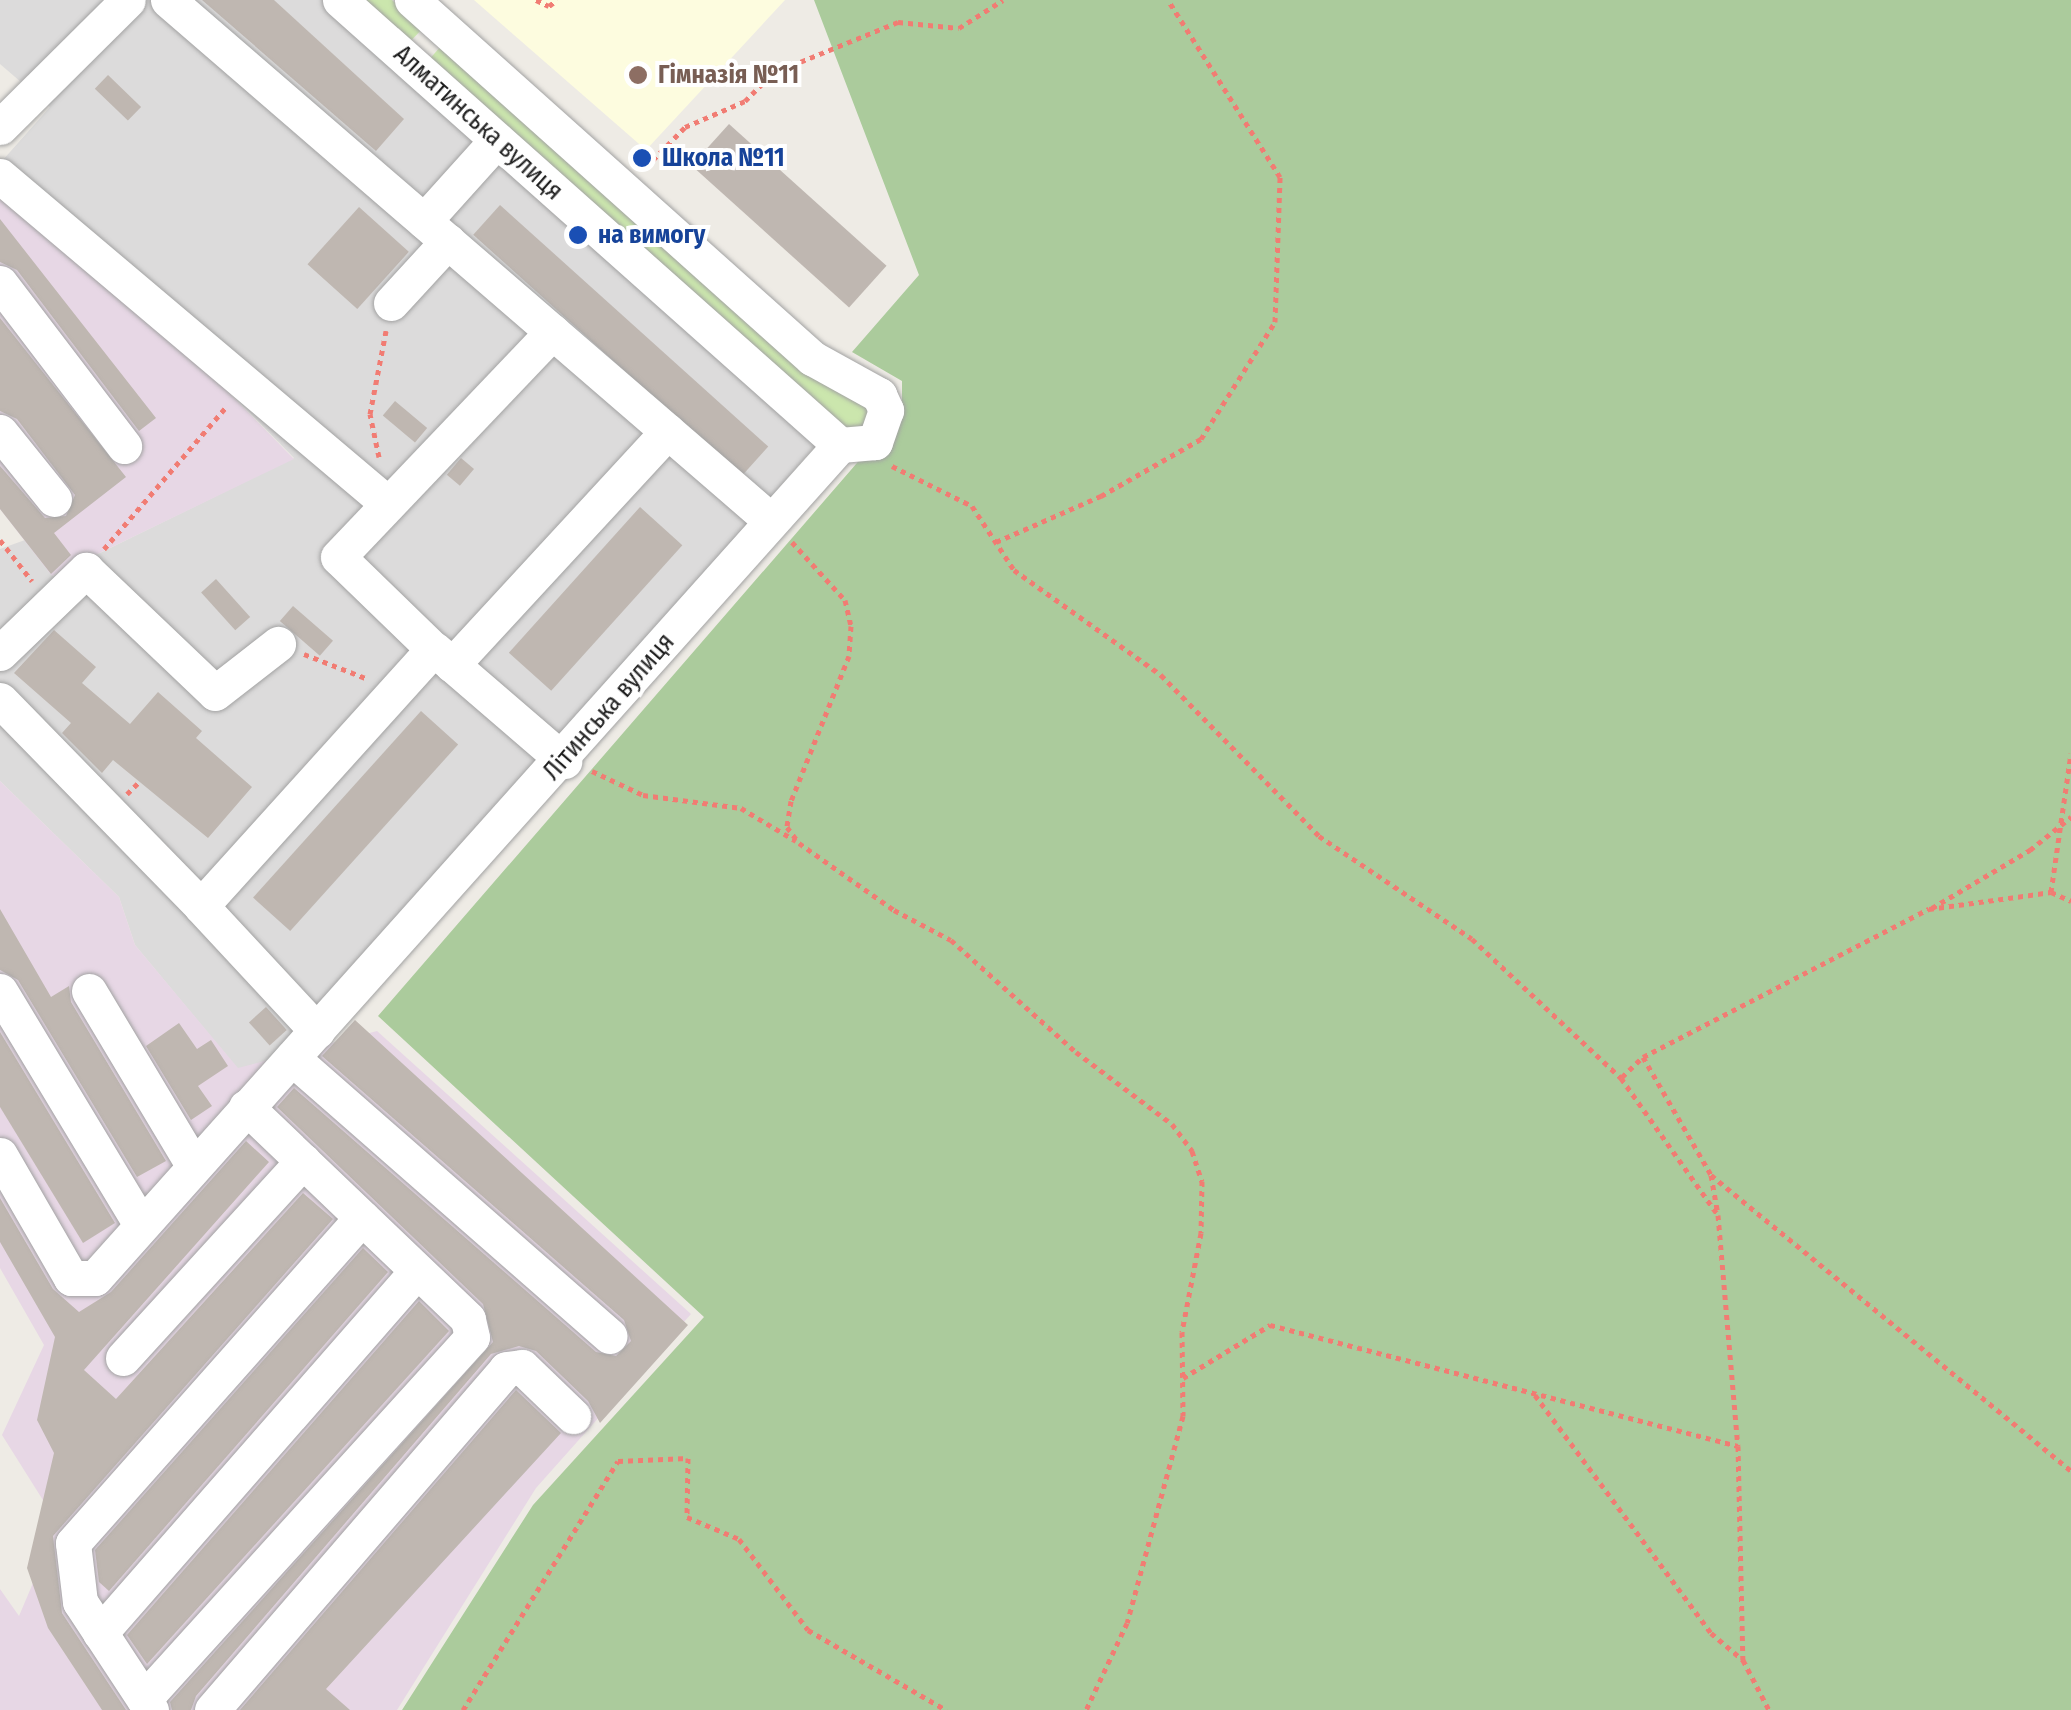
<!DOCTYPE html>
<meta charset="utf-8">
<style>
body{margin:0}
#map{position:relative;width:2071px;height:1710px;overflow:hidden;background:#eeebe5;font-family:"Fira Sans Condensed",sans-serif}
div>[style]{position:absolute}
.residential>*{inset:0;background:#dcdbdb}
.industrial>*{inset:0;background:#e7d7e5}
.education>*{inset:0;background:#fdfcdf}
.grass>*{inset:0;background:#cbe6ad}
.forest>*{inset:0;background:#abcb9c}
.building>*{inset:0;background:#bfb7b1;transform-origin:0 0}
.path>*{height:5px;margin-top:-2.5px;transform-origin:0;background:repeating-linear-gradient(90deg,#f17c73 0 5px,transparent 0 10px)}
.roads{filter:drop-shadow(0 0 2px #a2a2a2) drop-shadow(0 0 2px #a2a2a2)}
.minor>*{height:35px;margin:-17.5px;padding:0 17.5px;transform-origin:17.5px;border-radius:17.5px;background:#fff}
.dots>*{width:28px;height:28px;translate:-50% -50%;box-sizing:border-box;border:5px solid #fff;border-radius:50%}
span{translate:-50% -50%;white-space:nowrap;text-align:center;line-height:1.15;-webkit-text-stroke:8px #fff;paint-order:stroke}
.education-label{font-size:25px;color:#785e54;font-weight:700}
.left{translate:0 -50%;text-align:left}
.street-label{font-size:25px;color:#1e1e1e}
.transit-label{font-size:25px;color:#164399;font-weight:700}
</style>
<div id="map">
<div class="residential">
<i style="clip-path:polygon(0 0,322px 0,818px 443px,280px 1057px,238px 1069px,135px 945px,119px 897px,0 781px,0 549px,25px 540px,53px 576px,294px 458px,2px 161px,50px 107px,0 64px)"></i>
</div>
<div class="industrial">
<i style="clip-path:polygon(0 161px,2px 161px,294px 459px,52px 576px,0 509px)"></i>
<i style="clip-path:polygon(0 781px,119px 897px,135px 945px,238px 1068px,377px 1031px,691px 1314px,536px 1488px,397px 1710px,0 1710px,0 1589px,19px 1616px,58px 1524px,2px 1435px,44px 1345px,0 1268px)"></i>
</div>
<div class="education">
<i style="clip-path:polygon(474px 0,785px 0,646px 150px)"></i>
</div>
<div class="grass">
<i style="clip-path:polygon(357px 0,392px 0,423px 28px,407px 45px)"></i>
<i style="clip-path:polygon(442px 45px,869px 404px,873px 423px,849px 435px,426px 63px)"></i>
</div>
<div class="forest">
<i style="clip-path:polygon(814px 0,2071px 0,2071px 1710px,402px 1710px,533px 1505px,704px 1317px,378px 1016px,902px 411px,902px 381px,852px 352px,919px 275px)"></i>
</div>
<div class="building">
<i style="clip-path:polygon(202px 0,274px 0,404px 119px,376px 151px)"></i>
<i style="left:108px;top:75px;width:46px;height:19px;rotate:44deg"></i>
<i style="left:729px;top:124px;width:212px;height:56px;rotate:42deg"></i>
<i style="left:500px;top:205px;width:361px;height:40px;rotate:42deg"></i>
<i style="left:359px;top:207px;width:67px;height:77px;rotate:42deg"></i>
<i style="clip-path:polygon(0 219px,156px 418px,139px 431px,17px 270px,0 262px)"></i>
<i style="clip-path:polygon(0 318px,126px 477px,54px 533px,71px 555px,51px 574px,0 509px,0 466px,45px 518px,66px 516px,75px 495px,17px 419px,0 411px)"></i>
<i style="left:395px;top:401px;width:42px;height:19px;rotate:40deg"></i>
<i style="left:461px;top:458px;width:17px;height:22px;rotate:40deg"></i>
<i style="left:640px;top:507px;width:57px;height:196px;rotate:42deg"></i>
<i style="left:216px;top:579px;width:51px;height:20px;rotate:48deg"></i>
<i style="left:293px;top:606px;width:53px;height:20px;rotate:41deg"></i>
<i style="clip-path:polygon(54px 630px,96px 667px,82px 683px,130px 724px,158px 692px,202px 731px,196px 738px,252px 787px,208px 838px,113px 760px,102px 773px,62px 733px,71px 723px,14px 673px)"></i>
<i style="left:421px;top:711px;width:50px;height:251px;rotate:42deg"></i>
<i style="clip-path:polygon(0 909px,51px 997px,69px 986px,71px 1002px,166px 1161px,137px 1177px,18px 980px,0 970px)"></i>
<i style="left:266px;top:1007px;width:31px;height:23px;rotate:48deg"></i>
<i style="clip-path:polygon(355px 1020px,688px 1325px,600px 1423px,588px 1401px,536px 1351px,519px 1346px,491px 1354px,196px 1696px,191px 1710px,172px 1710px,170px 1702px,493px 1342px,483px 1304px,277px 1107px,294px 1088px,596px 1352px,616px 1356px,631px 1341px,624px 1320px,322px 1056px)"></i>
<i style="clip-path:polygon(179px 1023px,197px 1049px,211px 1040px,228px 1066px,198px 1086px,212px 1106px,191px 1120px,146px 1046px)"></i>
<i style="clip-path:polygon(0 1032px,115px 1223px,83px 1243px,0 1107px)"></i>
<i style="clip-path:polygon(246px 1141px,269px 1162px,84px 1370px,116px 1399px,303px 1193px,333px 1219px,53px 1536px,62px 1613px,126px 1710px,102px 1710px,48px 1628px,27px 1568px,54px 1453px,37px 1420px,55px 1337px,0 1242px,0 1198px,53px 1289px,79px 1312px,111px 1292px)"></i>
<i style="clip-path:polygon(363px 1248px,388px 1272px,109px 1591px,99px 1582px,95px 1550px)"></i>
<i style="clip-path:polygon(419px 1301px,449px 1331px,147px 1664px,127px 1635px)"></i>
<i style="clip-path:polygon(516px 1390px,561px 1433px,326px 1689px,350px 1710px,240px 1710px)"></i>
</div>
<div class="path">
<i style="left:536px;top:0;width:14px;rotate:25deg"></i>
<i style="left:549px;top:6px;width:10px;rotate:-37deg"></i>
<i style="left:646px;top:167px;width:56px;rotate:-45.7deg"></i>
<i style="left:685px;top:127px;width:65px;rotate:-23.4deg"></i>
<i style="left:745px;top:101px;width:40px;rotate:-45deg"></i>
<i style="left:773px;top:73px;width:135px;rotate:-22.2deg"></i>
<i style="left:898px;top:22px;width:61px;rotate:5.6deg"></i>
<i style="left:959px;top:28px;width:52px;rotate:-32.5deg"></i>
<i style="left:379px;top:457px;width:44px;rotate:-101.8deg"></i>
<i style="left:370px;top:414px;width:85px;rotate:-79.1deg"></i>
<i style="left:892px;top:466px;width:89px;rotate:26.6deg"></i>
<i style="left:972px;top:506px;width:77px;rotate:56.7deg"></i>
<i style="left:1014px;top:570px;width:181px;rotate:35.5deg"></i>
<i style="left:1161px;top:675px;width:226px;rotate:45.5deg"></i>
<i style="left:1319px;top:836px;width:184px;rotate:33.9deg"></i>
<i style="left:1472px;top:939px;width:204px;rotate:43deg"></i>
<i style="left:1621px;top:1078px;width:168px;rotate:54.7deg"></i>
<i style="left:1718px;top:1215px;width:232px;rotate:85.1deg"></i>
<i style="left:1738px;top:1446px;width:214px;rotate:88.7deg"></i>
<i style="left:1743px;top:1660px;width:56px;rotate:62.5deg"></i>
<i style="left:0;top:540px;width:52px;rotate:52deg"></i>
<i style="left:792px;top:542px;width:79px;rotate:47.6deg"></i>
<i style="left:845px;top:600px;width:27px;rotate:77deg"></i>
<i style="left:851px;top:626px;width:30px;rotate:94deg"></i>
<i style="left:849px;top:656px;width:156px;rotate:111.8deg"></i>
<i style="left:791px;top:801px;width:26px;rotate:99deg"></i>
<i style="left:787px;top:827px;width:20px;rotate:53deg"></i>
<i style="left:799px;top:843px;width:116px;rotate:35.2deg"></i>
<i style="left:894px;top:910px;width:64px;rotate:27.8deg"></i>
<i style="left:951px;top:940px;width:168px;rotate:41.9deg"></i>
<i style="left:1076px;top:1052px;width:120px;rotate:36.9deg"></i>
<i style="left:1172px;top:1124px;width:34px;rotate:53deg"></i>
<i style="left:1192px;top:1151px;width:32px;rotate:72deg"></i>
<i style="left:1202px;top:1181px;width:52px;rotate:91.1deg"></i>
<i style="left:1201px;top:1233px;width:101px;rotate:100.9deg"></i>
<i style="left:1182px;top:1332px;width:84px;rotate:89.3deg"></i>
<i style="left:1183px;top:1416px;width:214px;rotate:105.1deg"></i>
<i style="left:1127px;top:1623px;width:96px;rotate:115.2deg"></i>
<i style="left:996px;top:542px;width:115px;rotate:-23.7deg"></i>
<i style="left:1101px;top:496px;width:115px;rotate:-29.7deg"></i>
<i style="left:1201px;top:439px;width:138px;rotate:-57.7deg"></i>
<i style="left:1275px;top:322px;width:145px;rotate:-88deg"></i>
<i style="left:1280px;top:177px;width:209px;rotate:-122.3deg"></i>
<i style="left:104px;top:549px;width:189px;rotate:-49.3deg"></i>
<i style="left:304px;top:654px;width:69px;rotate:21.3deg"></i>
<i style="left:592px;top:771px;width:56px;rotate:25.2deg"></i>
<i style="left:643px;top:795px;width:99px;rotate:7.6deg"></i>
<i style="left:741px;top:808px;width:64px;rotate:31deg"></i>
<i style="left:127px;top:794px;width:17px;rotate:-45deg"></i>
<i style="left:2051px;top:892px;width:140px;rotate:-81.8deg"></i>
<i style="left:1932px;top:908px;width:114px;rotate:-30.6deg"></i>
<i style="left:2030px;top:850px;width:53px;rotate:-38.8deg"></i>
<i style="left:1643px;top:1057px;width:136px;rotate:60deg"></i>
<i style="left:1711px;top:1175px;width:36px;rotate:80deg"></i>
<i style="left:1622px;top:1077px;width:29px;rotate:-44deg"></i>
<i style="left:1643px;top:1057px;width:322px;rotate:-27.4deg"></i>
<i style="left:1929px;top:909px;width:123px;rotate:-7.9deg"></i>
<i style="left:2051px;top:892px;width:22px;rotate:24deg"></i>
<i style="left:1711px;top:1175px;width:466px;rotate:39.4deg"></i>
<i style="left:1183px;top:1378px;width:102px;rotate:-31.3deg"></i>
<i style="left:1270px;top:1325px;width:483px;rotate:14.5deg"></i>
<i style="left:1535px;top:1395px;width:296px;rotate:53.5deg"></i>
<i style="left:1711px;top:1633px;width:42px;rotate:40.2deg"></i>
<i style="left:463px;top:1710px;width:293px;rotate:-58.1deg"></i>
<i style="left:618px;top:1461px;width:70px;rotate:-2.5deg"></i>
<i style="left:688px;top:1458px;width:59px;rotate:91deg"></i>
<i style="left:687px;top:1517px;width:56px;rotate:22.9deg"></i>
<i style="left:739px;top:1539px;width:114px;rotate:52.8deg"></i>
<i style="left:808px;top:1630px;width:160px;rotate:30.1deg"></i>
</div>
<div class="roads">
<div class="minor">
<i style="left:168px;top:0;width:794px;rotate:40.81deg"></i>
<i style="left:340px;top:0;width:669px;rotate:41.67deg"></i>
<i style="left:412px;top:0;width:537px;rotate:41.83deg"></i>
<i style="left:812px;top:358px;width:77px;rotate:28.9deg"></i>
<i style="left:879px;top:395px;width:17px;rotate:65deg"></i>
<i style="left:886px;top:410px;width:34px;rotate:109deg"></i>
<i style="left:875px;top:442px;width:35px;rotate:175deg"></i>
<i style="left:0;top:127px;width:180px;rotate:-44.8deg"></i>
<i style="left:0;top:176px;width:508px;rotate:40.21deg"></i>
<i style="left:424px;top:221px;width:109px;rotate:-48deg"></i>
<i style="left:0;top:283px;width:205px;rotate:52.7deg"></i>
<i style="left:391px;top:303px;width:84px;rotate:-47.4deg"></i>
<i style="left:0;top:432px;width:86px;rotate:51.1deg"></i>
<i style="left:434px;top:649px;width:172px;rotate:40.7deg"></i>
<i style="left:0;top:653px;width:120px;rotate:-44deg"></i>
<i style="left:86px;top:570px;width:178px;rotate:43.6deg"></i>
<i style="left:215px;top:693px;width:80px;rotate:-37.9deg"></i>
<i style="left:452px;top:665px;width:318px;rotate:-47.3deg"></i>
<i style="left:0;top:700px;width:288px;rotate:45.7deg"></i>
<i style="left:0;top:991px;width:271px;rotate:58.9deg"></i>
<i style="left:89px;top:991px;width:203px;rotate:59.1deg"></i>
<i style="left:317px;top:1031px;width:171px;rotate:-132.9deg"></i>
<i style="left:201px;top:906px;width:346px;rotate:-47.9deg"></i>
<i style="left:433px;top:649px;width:132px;rotate:-135.9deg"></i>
<i style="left:338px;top:557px;width:311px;rotate:-46.4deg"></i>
<i style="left:292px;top:1058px;width:422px;rotate:41.2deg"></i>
<i style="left:0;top:1155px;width:142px;rotate:60deg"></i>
<i style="left:71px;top:1278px;width:24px"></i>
<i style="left:95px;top:1278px;width:1118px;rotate:-48.19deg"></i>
<i style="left:123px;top:1358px;width:267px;rotate:-47.6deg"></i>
<i style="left:100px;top:1633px;width:481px;rotate:-48.8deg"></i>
<i style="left:144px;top:1699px;width:488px;rotate:-47.8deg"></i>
<i style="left:472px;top:1337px;width:18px;rotate:-103deg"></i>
<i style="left:468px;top:1319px;width:307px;rotate:-136.3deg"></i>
<i style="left:151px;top:1710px;width:129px;rotate:-123.3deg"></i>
<i style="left:80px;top:1602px;width:59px;rotate:-96.8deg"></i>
<i style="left:73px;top:1543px;width:435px;rotate:-48.4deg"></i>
<i style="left:212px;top:1710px;width:450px;rotate:-49.2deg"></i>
<i style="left:506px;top:1369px;width:16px;rotate:-7deg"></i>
<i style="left:522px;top:1367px;width:71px;rotate:43.9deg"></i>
</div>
</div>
<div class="dots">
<i style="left:638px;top:75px;background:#8d6e63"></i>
<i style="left:642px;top:158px;background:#1a4fb4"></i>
<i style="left:578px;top:235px;background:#1a4fb4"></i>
</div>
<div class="education-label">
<span class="left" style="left:658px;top:75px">Гімназія №11</span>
</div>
<div class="street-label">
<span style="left:478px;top:123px;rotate:42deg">Алматинська вулиця</span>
<span style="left:609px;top:707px;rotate:-49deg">Літинська вулиця</span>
</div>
<div class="transit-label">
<span class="left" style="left:662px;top:158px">Школа №11</span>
<span class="left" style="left:598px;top:235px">на вимогу</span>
</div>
</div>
